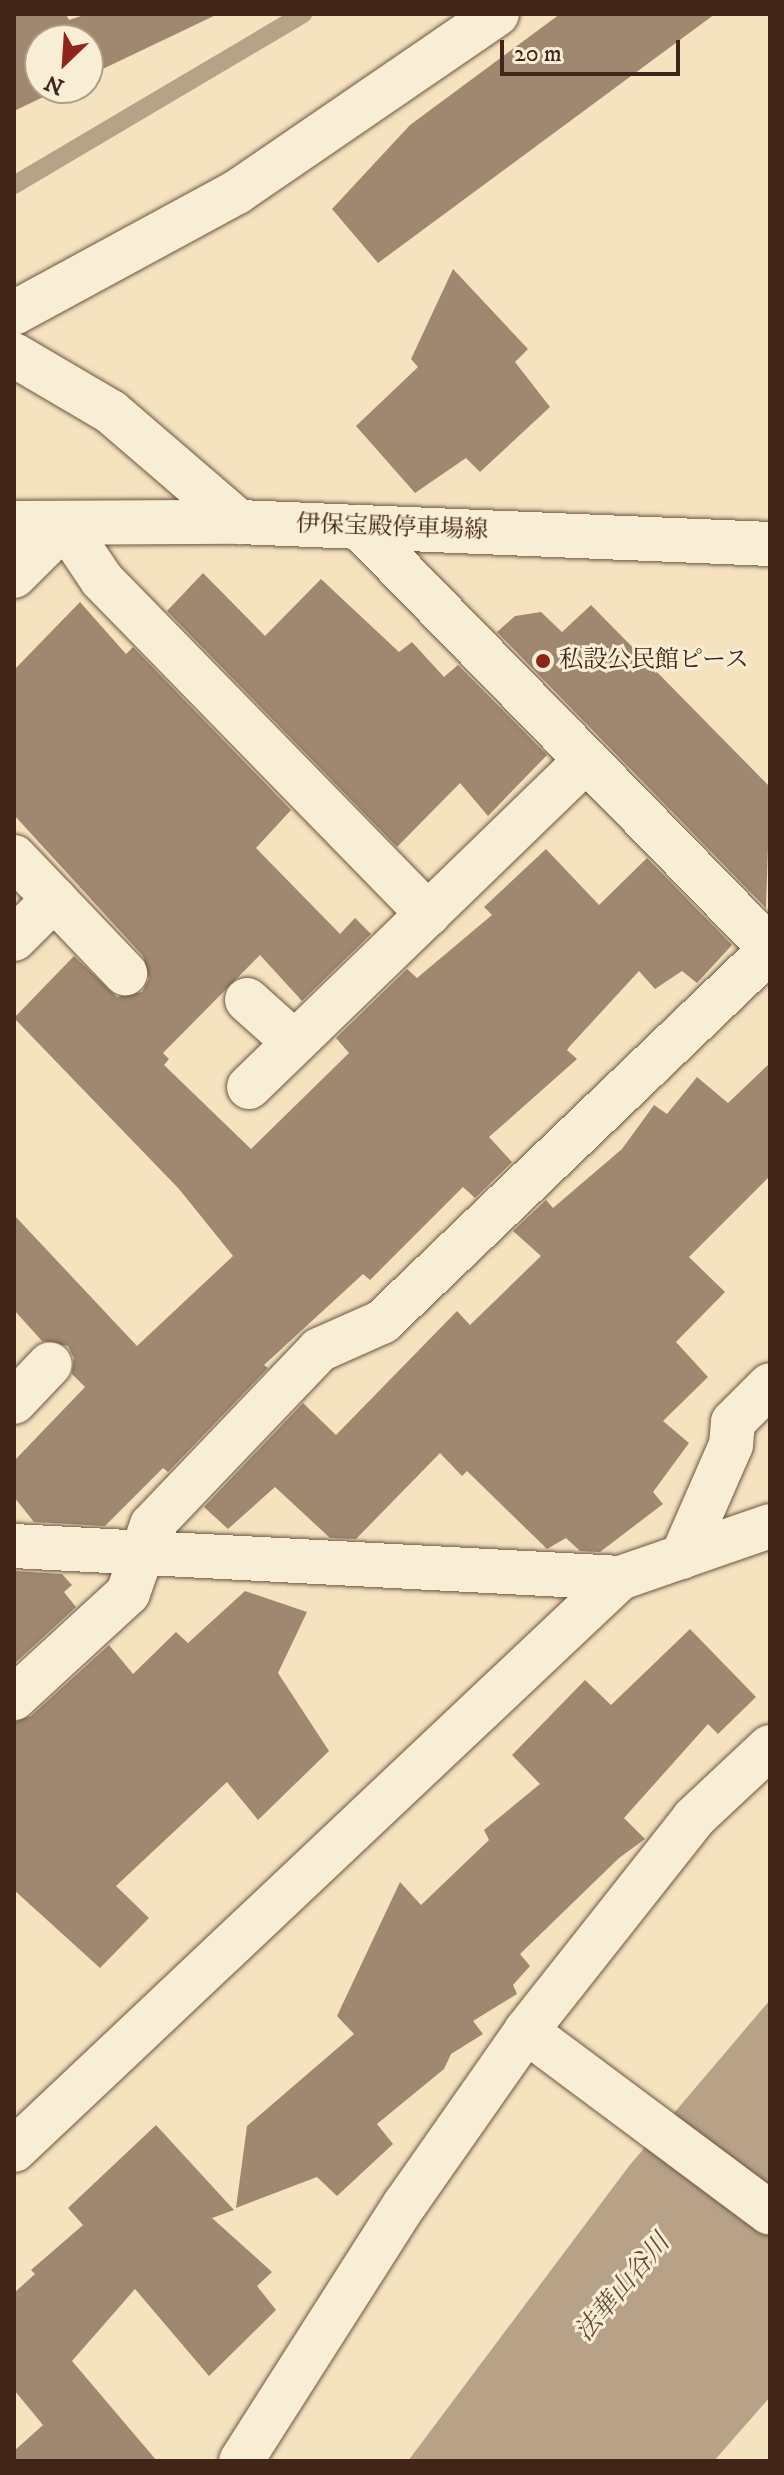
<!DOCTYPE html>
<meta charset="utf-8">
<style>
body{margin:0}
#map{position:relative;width:784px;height:2475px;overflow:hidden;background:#f5e3bf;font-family:"IM FELL DW Pica","Noto Serif JP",serif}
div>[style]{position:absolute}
.water>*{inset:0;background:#b8a287}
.stream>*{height:18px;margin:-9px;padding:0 9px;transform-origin:9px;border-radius:9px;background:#b8a287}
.building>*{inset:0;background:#9f886f}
.roads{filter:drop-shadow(0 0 2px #6f5442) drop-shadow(0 0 2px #6f5442)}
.street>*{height:44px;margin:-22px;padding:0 22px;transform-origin:22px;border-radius:22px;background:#f8edd5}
.secondary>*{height:44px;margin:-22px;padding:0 22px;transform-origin:22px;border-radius:22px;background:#f8edd5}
.dots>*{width:22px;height:22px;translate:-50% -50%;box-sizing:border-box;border:4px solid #f8edd5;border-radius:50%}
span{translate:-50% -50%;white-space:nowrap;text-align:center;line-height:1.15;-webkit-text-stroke:6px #f8edd5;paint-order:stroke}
.street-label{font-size:24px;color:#422519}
.poi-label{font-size:24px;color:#422519}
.left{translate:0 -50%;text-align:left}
.water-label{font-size:26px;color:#654a3a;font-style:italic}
.frame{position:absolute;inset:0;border:16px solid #422519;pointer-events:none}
.north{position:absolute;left:24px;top:24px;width:80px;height:80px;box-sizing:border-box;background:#f8edd5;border:2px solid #af9d8a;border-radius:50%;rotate:205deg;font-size:22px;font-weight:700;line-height:32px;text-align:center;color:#422519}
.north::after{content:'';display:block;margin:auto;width:28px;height:36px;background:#8f2418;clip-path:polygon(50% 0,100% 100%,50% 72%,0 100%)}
.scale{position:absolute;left:500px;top:40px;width:180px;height:36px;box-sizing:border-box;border:4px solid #422519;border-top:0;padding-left:10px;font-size:24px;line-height:28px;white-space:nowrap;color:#422519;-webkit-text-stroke:6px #f8edd5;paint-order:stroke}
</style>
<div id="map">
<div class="water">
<i style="clip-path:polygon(770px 2000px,770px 2397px,714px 2461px,408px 2461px,629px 2166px)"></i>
</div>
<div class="stream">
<i style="left:14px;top:185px;width:336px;rotate:-30.6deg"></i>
</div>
<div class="building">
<i style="clip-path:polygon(14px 14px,66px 14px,69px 20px,87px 14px,218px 14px,88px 76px,88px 40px,40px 40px,40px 88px,62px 88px,14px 111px)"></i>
<i style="clip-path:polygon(560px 14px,715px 14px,378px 263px,332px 209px,410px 125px)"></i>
<i style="clip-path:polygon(453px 269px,528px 349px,515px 362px,550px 407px,480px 472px,466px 458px,415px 493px,356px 426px,418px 367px,411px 359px)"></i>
<i style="clip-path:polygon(203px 573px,265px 636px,321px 579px,399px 652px,412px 642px,444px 677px,458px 665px,547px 755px,488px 816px,460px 783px,397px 847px,167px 611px)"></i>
<i style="clip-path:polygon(80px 602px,126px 654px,133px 647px,291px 810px,256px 848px,340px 934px,355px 918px,371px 934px,302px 1001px,260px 955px,163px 1053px,169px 1059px,164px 1065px,251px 1149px,349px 1053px,336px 1038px,407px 969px,417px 978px,492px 915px,484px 907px,546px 849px,599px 905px,647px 858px,732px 945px,697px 983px,682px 971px,655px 989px,639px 971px,570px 1046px,567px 1050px,577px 1059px,489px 1137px,512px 1162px,475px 1198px,463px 1187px,370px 1280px,363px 1274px,264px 1365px,268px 1368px,168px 1472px,163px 1468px,105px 1526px,34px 1522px,14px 1497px,14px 1461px,85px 1387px,72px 1374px,74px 1358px,68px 1346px,42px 1341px,14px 1310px,14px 1215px,137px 1346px,233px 1256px,179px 1189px,14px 1018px,74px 956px,117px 997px,142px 992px,149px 979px,143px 956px,14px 815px,14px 670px)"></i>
<i style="clip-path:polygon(591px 605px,770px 787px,766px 908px,497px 632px,515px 616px,541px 612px,562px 632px)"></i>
<i style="clip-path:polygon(770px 1063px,770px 1176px,689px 1257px,725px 1292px,676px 1342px,708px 1377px,663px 1421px,689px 1443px,653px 1492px,663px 1504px,600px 1552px,580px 1551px,566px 1538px,547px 1549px,467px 1471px,462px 1476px,440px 1453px,356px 1539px,330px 1538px,275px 1487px,228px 1529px,204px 1507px,303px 1403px,336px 1435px,457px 1311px,470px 1325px,541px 1256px,513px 1231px,546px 1200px,553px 1208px,622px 1149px,654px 1105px,667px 1114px,697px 1077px,728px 1103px)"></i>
<i style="clip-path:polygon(14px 1571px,62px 1574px,72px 1585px,64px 1592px,76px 1607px,14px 1664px)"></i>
<i style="clip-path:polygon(245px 1591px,307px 1612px,278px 1673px,329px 1751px,258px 1820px,227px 1782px,116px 1886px,149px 1918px,100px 1968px,14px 1890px,14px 1722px,31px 1716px,109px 1645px,133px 1674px,176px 1632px,188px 1643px)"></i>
<i style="clip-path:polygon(690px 1629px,756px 1697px,718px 1734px,708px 1724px,624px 1818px,645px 1839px,619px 1858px,520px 1954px,530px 1966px,513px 1985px,517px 1994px,473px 2021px,483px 2034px,451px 2054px,444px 2069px,377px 2124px,393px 2144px,337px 2196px,317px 2177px,236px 2208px,247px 2126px,354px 2034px,337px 2016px,400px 1882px,421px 1905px,489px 1840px,484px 1830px,540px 1784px,512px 1755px,585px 1680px,611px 1705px)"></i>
<i style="clip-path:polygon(156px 2125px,234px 2210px,212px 2218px,272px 2272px,257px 2286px,276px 2310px,209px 2376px,135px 2289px,72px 2361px,157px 2461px,14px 2461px,14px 2451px,43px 2425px,14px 2390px,14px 2293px,35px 2274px,31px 2270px,83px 2225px,68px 2208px)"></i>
</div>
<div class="roads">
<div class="street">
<i style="left:14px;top:313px;width:254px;rotate:-28.5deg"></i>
<i style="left:237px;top:192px;width:315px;rotate:-34.4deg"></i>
<i style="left:359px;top:527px;width:588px;rotate:45.69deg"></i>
<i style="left:14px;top:576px;width:72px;rotate:-45deg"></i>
<i style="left:65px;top:525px;width:66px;rotate:56.1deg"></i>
<i style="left:102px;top:580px;width:467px;rotate:45.7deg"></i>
<i style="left:14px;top:857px;width:161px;rotate:46.3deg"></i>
<i style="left:14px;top:939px;width:57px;rotate:-45deg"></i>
<i style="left:247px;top:1000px;width:63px;rotate:41.8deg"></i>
<i style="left:249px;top:1087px;width:470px;rotate:-44.1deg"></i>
<i style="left:14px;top:1402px;width:52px;rotate:-46.5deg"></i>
<i style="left:14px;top:1546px;width:607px;rotate:3.02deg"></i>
<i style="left:682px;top:1557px;width:122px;rotate:-66.4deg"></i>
<i style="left:731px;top:1445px;width:23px;rotate:-85deg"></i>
<i style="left:733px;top:1422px;width:52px;rotate:-45deg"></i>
<i style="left:14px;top:1698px;width:155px;rotate:-42.6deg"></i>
<i style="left:128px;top:1593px;width:72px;rotate:-70.6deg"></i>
<i style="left:152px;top:1525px;width:242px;rotate:-46.3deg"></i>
<i style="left:319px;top:1350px;width:69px;rotate:-24deg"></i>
<i style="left:382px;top:1322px;width:538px;rotate:-43.79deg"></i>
<i style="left:526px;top:2031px;width:304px;rotate:36.7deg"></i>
<i style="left:241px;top:2461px;width:305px;rotate:-57.5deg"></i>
<i style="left:405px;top:2204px;width:211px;rotate:-55deg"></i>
<i style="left:526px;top:2031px;width:271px;rotate:-51.7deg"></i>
<i style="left:694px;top:1818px;width:104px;rotate:-43.1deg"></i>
</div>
<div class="secondary">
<i style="left:14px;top:355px;width:113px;rotate:30.4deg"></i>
<i style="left:111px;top:412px;width:169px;rotate:40.7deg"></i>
<i style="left:14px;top:523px;width:225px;rotate:-0.3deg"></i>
<i style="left:239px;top:522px;width:531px;rotate:2.37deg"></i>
<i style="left:14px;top:2150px;width:833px;rotate:-43.35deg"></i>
<i style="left:620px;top:1578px;width:159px;rotate:-19.1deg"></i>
</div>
</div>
<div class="dots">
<i style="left:543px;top:661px;background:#8f2418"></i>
</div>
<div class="street-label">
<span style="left:392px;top:528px;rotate:2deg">伊保宝殿停車場線</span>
</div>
<div class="poi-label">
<span class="left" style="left:559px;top:661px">私設公民館ピース</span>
</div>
<div class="water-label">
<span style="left:623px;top:2288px;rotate:-50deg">法華山谷川</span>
</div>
<div class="frame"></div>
<div class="north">N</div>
<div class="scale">20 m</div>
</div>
